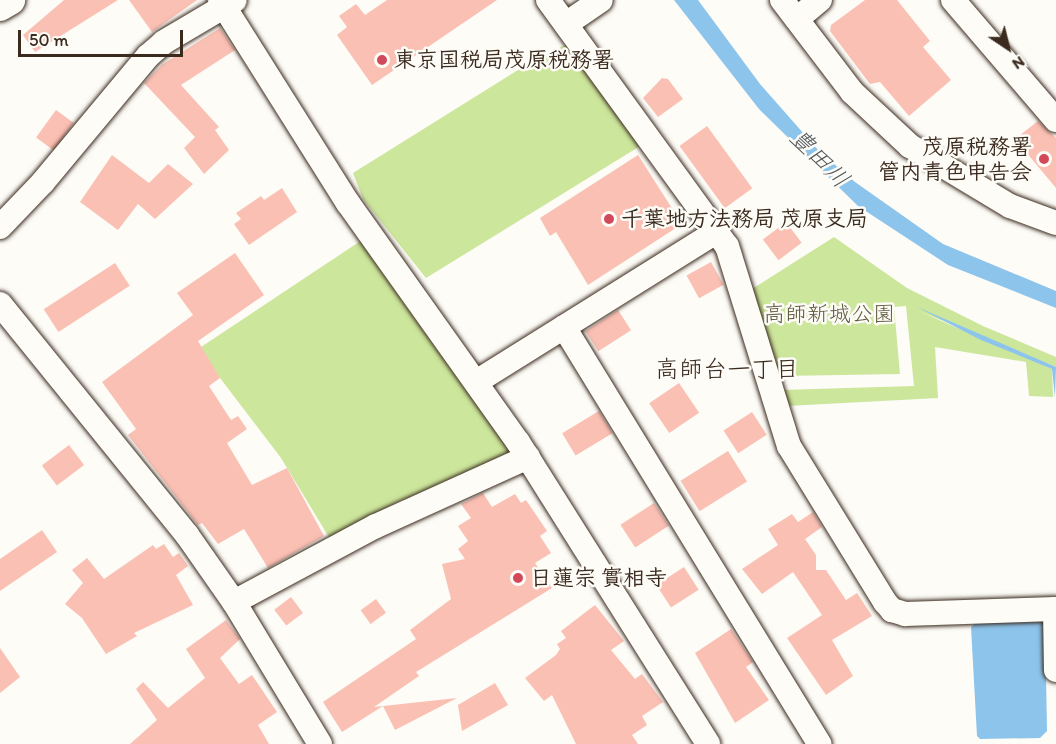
<!DOCTYPE html>
<meta charset="utf-8">
<style>
body{margin:0}
#map{position:relative;width:1056px;height:744px;overflow:hidden;background:#fdfcf7;font-family:Itim,"Klee One",sans-serif}
div>[style]{position:absolute}
.green>*{inset:0;background:#cce69c}
.water>*{inset:0;background:#8dc4ec}
.building>*{inset:0;background:#fbc0b4;transform-origin:0 0}
.roads{filter:drop-shadow(0 0 2px #3b2a1e) drop-shadow(0 0 2px #3b2a1e)}
.minor>*{height:24px;margin:-12px;padding:0 12px;transform-origin:12px;border-radius:12px;background:#fdfcf7}
.tertiary>*{height:30px;margin:-15px;padding:0 15px;transform-origin:15px;border-radius:15px;background:#fdfcf7}
.dots>*{width:16px;height:16px;translate:-50% -50%;box-sizing:border-box;border:3px solid #fdfcf7;border-radius:50%}
span{translate:-50% -50%;white-space:nowrap;text-align:center;line-height:1.15;-webkit-text-stroke:5px #fdfcf7;paint-order:stroke}
.poi-label{font-size:22px;color:#3b2a1e;font-weight:700}
.left{translate:0 -50%;text-align:left}
.right{translate:-100% -50%;text-align:right}
.park-label{font-size:22px;color:#5f593e}
.water-label{font-size:24px;color:#54585c;font-style:italic}
.neighbourhood-label{font-size:24px;color:#3b2a1e}
.north{position:absolute;left:978px;top:18px;width:60px;height:60px;-webkit-text-stroke:4px #fdfcf7;paint-order:stroke;rotate:145deg;font-size:16px;font-weight:700;line-height:24px;text-align:center;color:#3b2a1e}
.north::after{content:'';display:block;margin:auto;width:21px;height:27px;background:#3b2a1e;clip-path:polygon(50% 0,100% 100%,50% 72%,0 100%)}
.scale{position:absolute;left:18px;top:30px;width:165px;height:27px;box-sizing:border-box;border:3px solid #3b2a1e;border-top:0;padding-left:8px;font-size:18px;line-height:21px;white-space:nowrap;color:#3b2a1e;-webkit-text-stroke:4px #fdfcf7;paint-order:stroke}
</style>
<div id="map">
<div class="green">
<i style="clip-path:polygon(567px 44px,645px 143px,426px 278px,363px 199px,353px 173px,526px 65px)"></i>
<i style="clip-path:polygon(834px 237px,907px 288px,983px 326px,1056px 357px,1056px 367px,916px 310px,1052px 369px,1053px 397px,1029px 396px,1026px 362px,935px 347px,938px 398px,787px 406px,781px 390px,914px 386px,906px 306px,894px 307px,900px 374px,782px 376px,776px 371px,752px 289px)"></i>
<i style="clip-path:polygon(362px 240px,509px 446px,507px 458px,418px 498px,401px 500px,330px 539px,281px 458px,198px 349px)"></i>
</div>
<div class="water">
<i style="clip-path:polygon(674px 0,698px 0,760px 84px,819px 151px,855px 182px,943px 244px,1056px 291px,1056px 308px,948px 265px,858px 206px,759px 109px)"></i>
<i style="clip-path:polygon(917px 307px,1056px 367px,1055px 398px,1052px 369px,981px 340px)"></i>
<i style="clip-path:polygon(1045px 620px,1047px 731px,1040px 738px,980px 739px,977px 736px,971px 627px,977px 622px)"></i>
</div>
<div class="building">
<i style="clip-path:polygon(64px 0,118px 0,35px 52px,23px 35px)"></i>
<i style="clip-path:polygon(129px 0,197px 0,152px 32px)"></i>
<i style="clip-path:polygon(387px 0,497px 0,372px 85px,337px 35px,347px 27px,339px 16px,356px 4px,365px 15px)"></i>
<i style="clip-path:polygon(865px 0,897px 0,930px 41px,923px 47px,951px 80px,909px 116px,880px 82px,870px 84px,830px 31px,831px 25px)"></i>
<i style="clip-path:polygon(220px 28px,235px 50px,181px 85px,219px 127px,215px 130px,229px 150px,204px 174px,184px 148px,195px 137px,144px 83px,163px 64px)"></i>
<i style="clip-path:polygon(662px 78px,668px 79px,683px 99px,658px 117px,643px 98px)"></i>
<i style="left:56px;top:110px;width:22px;height:34px;rotate:36deg"></i>
<i style="clip-path:polygon(1038px 121px,1056px 138px,1056px 188px,1015px 139px)"></i>
<i style="left:707px;top:126px;width:77px;height:34px;rotate:54deg"></i>
<i style="clip-path:polygon(112px 155px,149px 183px,168px 164px,193px 184px,155px 219px,138px 204px,118px 230px,80px 202px)"></i>
<i style="clip-path:polygon(638px 155px,682px 224px,588px 285px,556px 232px,550px 236px,540px 218px)"></i>
<i style="clip-path:polygon(282px 188px,297px 212px,249px 245px,234px 224px,241px 219px,236px 213px,261px 196px,264px 200px)"></i>
<i style="left:786px;top:222px;width:26px;height:29px;rotate:53deg"></i>
<i style="clip-path:polygon(235px 253px,264px 295px,198px 341px,220px 378px,209px 386px,231px 420px,238px 416px,247px 429px,227px 443px,252px 485px,287px 468px,324px 536px,268px 568px,244px 529px,218px 544px,202px 523px,198px 525px,128px 435px,136px 429px,102px 382px,193px 315px,177px 293px)"></i>
<i style="left:711px;top:262px;width:26px;height:28px;rotate:61deg"></i>
<i style="left:115px;top:263px;width:27px;height:85px;rotate:57deg"></i>
<i style="left:618px;top:310px;width:24px;height:39px;rotate:57deg"></i>
<i style="left:679px;top:383px;width:36px;height:36px;rotate:56deg"></i>
<i style="left:599px;top:411px;width:26px;height:43px;rotate:59deg"></i>
<i style="left:752px;top:412px;width:27px;height:34px;rotate:57deg"></i>
<i style="left:69px;top:445px;width:25px;height:34px;rotate:53deg"></i>
<i style="left:728px;top:451px;width:36px;height:56px;rotate:58deg"></i>
<i style="clip-path:polygon(483px 493px,492px 507px,515px 494px,521px 503px,526px 500px,547px 531px,540px 536px,551px 553px,535px 563px,552px 588px,416px 672px,419px 676px,374px 707px,457px 698px,395px 730px,383px 706px,342px 732px,323px 702px,416px 639px,410px 630px,451px 599px,442px 564px,465px 559px,458px 549px,468px 541px,458px 526px,471px 518px,461px 504px)"></i>
<i style="left:654px;top:503px;width:27px;height:40px;rotate:57deg"></i>
<i style="clip-path:polygon(813px 512px,822px 527px,805px 539px,816px 555px,816px 570px,826px 570px,846px 600px,857px 593px,872px 616px,832px 640px,853px 676px,826px 695px,787px 638px,822px 615px,793px 572px,762px 594px,742px 569px,778px 545px,768px 529px,792px 514px,798px 522px)"></i>
<i style="clip-path:polygon(42px 530px,57px 552px,0 591px,0 559px)"></i>
<i style="clip-path:polygon(164px 544px,173px 557px,179px 553px,188px 566px,176px 575px,193px 605px,134px 633px,137px 636px,106px 654px,82px 618px,65px 604px,83px 583px,72px 570px,87px 558px,104px 579px,153px 545px,156px 549px)"></i>
<i style="left:684px;top:567px;width:27px;height:33px;rotate:57deg"></i>
<i style="left:291px;top:597px;width:20px;height:21px;rotate:53deg"></i>
<i style="left:376px;top:599px;width:17px;height:19px;rotate:54deg"></i>
<i style="clip-path:polygon(595px 605px,624px 641px,611px 650px,635px 679px,642px 674px,663px 702px,642px 716px,647px 725px,632px 735px,638px 744px,576px 744px,552px 695px,544px 701px,525px 678px,556px 655px,560px 649px,557px 644px,566px 638px,561px 631px)"></i>
<i style="clip-path:polygon(226px 620px,240px 639px,220px 658px,239px 684px,252px 675px,277px 712px,258px 725px,269px 744px,130px 744px,157px 720px,136px 689px,143px 682px,168px 708px,205px 678px,186px 649px)"></i>
<i style="clip-path:polygon(731px 629px,753px 662px,746px 667px,769px 700px,735px 723px,695px 653px)"></i>
<i style="clip-path:polygon(0 648px,20px 677px,0 693px)"></i>
<i style="clip-path:polygon(495px 683px,508px 705px,462px 731px,458px 705px)"></i>
</div>
<div class="roads">
<div class="minor">
<i style="left:220px;top:0;width:240px;rotate:57.8deg"></i>
<i style="left:348px;top:203px;width:293px;rotate:54.6deg"></i>
<i style="left:518px;top:442px;width:357px;rotate:57.8deg"></i>
<i style="left:548px;top:0;width:304px;rotate:54deg"></i>
<i style="left:727px;top:246px;width:209px;rotate:72.8deg"></i>
<i style="left:789px;top:446px;width:183px;rotate:58.4deg"></i>
<i style="left:885px;top:602px;width:11px;rotate:49deg"></i>
<i style="left:892px;top:610px;width:14px;rotate:17deg"></i>
<i style="left:905px;top:614px;width:150px;rotate:-1.9deg"></i>
<i style="left:1055px;top:609px;width:61px;rotate:89.1deg"></i>
<i style="left:782px;top:0;width:116px;rotate:52.7deg"></i>
<i style="left:852px;top:92px;width:79px;rotate:43deg"></i>
<i style="left:910px;top:146px;width:117px;rotate:31deg"></i>
<i style="left:1010px;top:206px;width:49px;rotate:20.3deg"></i>
<i style="left:953px;top:0;width:158px;rotate:49.4deg"></i>
<i style="left:797px;top:19px;width:30px;rotate:-40deg"></i>
<i style="left:566px;top:24px;width:42px;rotate:-34.4deg"></i>
<i style="left:0;top:227px;width:62px;rotate:-46.3deg"></i>
<i style="left:43px;top:182px;width:164px;rotate:-50.2deg"></i>
<i style="left:148px;top:56px;width:21px;rotate:-41deg"></i>
<i style="left:164px;top:42px;width:82px;rotate:-30.6deg"></i>
<i style="left:0;top:304px;width:297px;rotate:51deg"></i>
<i style="left:187px;top:535px;width:82px;rotate:55deg"></i>
<i style="left:234px;top:602px;width:166px;rotate:58.8deg"></i>
<i style="left:564px;top:327px;width:489px;rotate:58.5deg"></i>
<i style="left:476px;top:382px;width:285px;rotate:-32deg"></i>
<i style="left:234px;top:602px;width:161px;rotate:-28.2deg"></i>
<i style="left:376px;top:526px;width:167px;rotate:-24.4deg"></i>
</div>
<div class="tertiary">
<i style="left:0;top:6px;width:12px;rotate:-31deg"></i>
</div>
</div>
<div class="dots">
<i style="left:382px;top:60px;background:#d1495b"></i>
<i style="left:1044px;top:159px;background:#d1495b"></i>
<i style="left:609px;top:219px;background:#d1495b"></i>
<i style="left:518px;top:578px;background:#d1495b"></i>
</div>
<div class="poi-label">
<span class="left" style="left:394px;top:60px">東京国税局茂原税務署</span>
<span class="right" style="left:1032px;top:159px">茂原税務署<br>管内青色申告会</span>
<span class="left" style="left:621px;top:219px">千葉地方法務局 茂原支局</span>
<span class="left" style="left:530px;top:578px">日蓮宗 實相寺</span>
</div>
<div class="park-label">
<span style="left:829px;top:314px">高師新城公園</span>
</div>
<div class="water-label">
<span style="left:820px;top:158px;rotate:45deg">豊田川</span>
</div>
<div class="neighbourhood-label">
<span style="left:727px;top:369px">高師台一丁目</span>
</div>
<div class="north">N</div>
<div class="scale">50 m</div>
</div>
